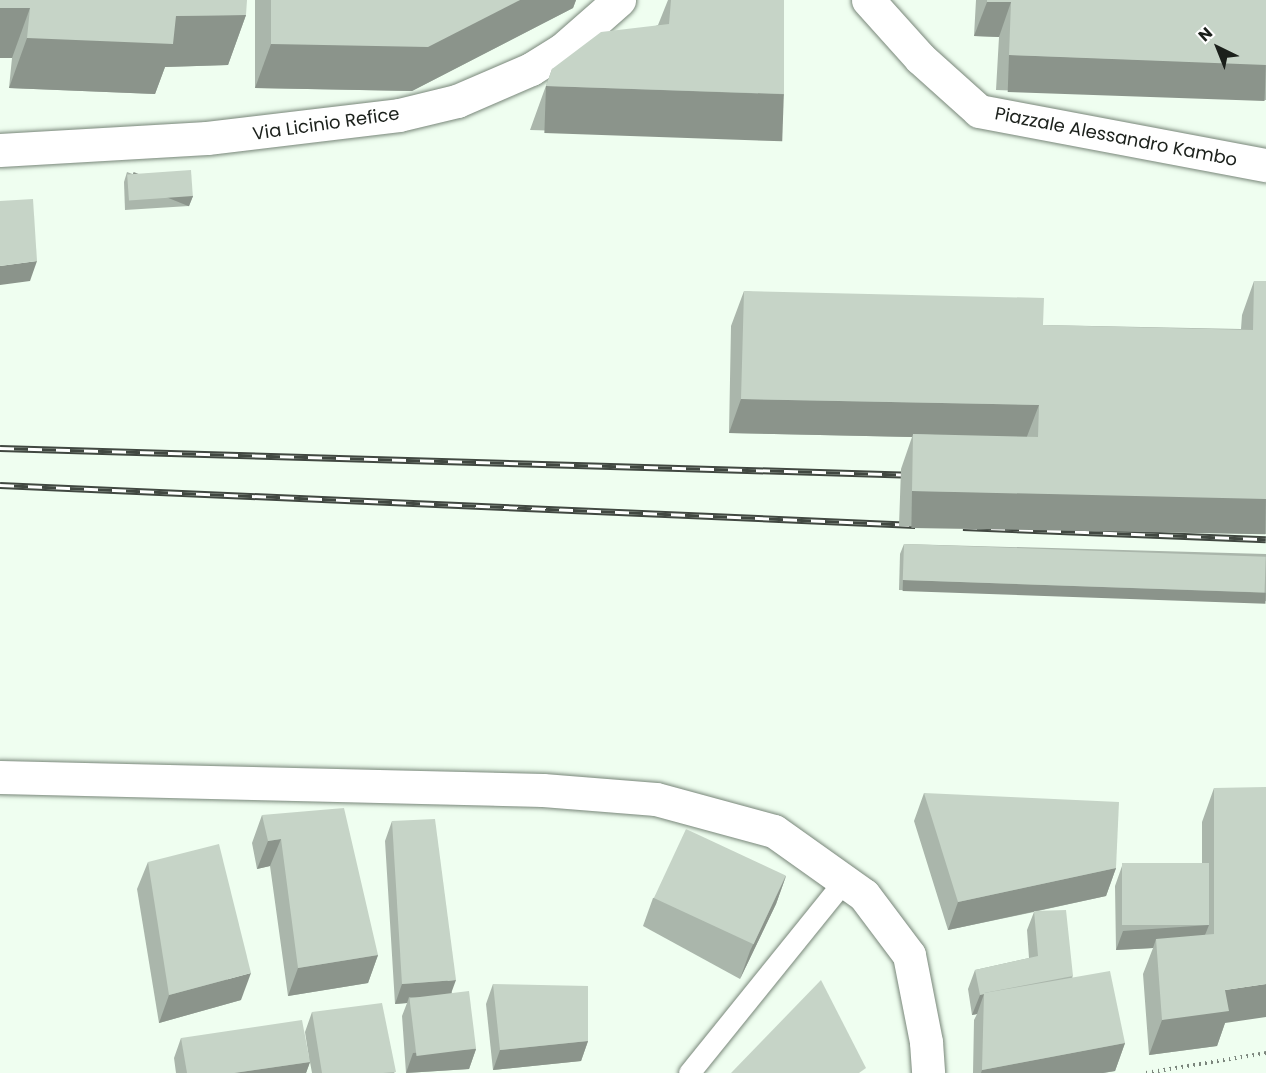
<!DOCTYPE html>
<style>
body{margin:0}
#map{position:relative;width:1266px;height:1073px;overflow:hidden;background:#effef0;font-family:Poppins,sans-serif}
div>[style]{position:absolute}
.path>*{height:4px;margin-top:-2px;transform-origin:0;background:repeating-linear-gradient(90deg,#7b857c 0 1.5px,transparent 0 6px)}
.roads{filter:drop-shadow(0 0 2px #788679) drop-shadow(0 0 2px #788679)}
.service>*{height:21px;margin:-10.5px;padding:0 10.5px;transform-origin:10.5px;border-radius:10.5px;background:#fff}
.minor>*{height:33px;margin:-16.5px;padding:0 16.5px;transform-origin:16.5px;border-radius:16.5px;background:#fff}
.rail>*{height:7px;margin-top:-3.5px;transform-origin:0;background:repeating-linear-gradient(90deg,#fff 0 14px,#414841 0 28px);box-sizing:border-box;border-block:2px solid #414841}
.wall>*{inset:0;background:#aab6ab}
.shaded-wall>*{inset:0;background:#8b948b;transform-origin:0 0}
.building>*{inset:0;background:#c6d4c7;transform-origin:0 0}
span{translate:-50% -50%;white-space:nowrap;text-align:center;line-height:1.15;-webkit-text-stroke:4.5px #fff;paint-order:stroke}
.street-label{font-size:18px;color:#1b201b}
.north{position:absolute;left:1188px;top:18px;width:60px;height:60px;-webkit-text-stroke:4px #fff;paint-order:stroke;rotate:317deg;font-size:16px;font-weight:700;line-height:24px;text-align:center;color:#1b201b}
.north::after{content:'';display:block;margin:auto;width:21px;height:27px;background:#1b201b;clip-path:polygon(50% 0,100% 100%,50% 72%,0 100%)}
</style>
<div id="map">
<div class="path">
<i style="left:1146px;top:1073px;width:122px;rotate:-9.5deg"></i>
</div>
<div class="roads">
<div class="service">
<i style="left:689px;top:1073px;width:247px;rotate:-51.1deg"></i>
</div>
<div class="minor">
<i style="left:868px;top:0;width:78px;rotate:48.1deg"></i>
<i style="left:920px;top:58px;width:79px;rotate:41.9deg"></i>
<i style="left:979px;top:111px;width:292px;rotate:10.7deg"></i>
<i style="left:0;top:150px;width:207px;rotate:-3.3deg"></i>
<i style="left:207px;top:138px;width:193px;rotate:-6.8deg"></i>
<i style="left:399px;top:115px;width:60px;rotate:-13.6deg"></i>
<i style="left:457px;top:101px;width:81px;rotate:-23.4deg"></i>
<i style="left:531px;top:69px;width:36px;rotate:-32deg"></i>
<i style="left:562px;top:50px;width:76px;rotate:-41.3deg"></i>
<i style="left:0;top:777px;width:543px;rotate:1.37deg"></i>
<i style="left:543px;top:790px;width:113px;rotate:4.6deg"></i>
<i style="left:656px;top:799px;width:122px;rotate:15.2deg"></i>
<i style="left:774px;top:831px;width:110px;rotate:35.4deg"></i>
<i style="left:864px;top:895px;width:75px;rotate:53.1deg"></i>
<i style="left:909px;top:955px;width:89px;rotate:78.9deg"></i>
<i style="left:926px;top:1042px;width:31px;rotate:86deg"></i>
</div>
</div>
<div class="rail">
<i style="left:0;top:448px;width:918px;rotate:1.68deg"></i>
<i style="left:0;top:485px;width:916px;rotate:2.5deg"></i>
<i style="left:963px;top:527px;width:303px;rotate:2.3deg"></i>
</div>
<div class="wall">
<i style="clip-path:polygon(0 0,246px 15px,228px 65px,165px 67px,155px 94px,9px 88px,12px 58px,0 58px)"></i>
<i style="clip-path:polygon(255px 0,576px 0,573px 8px,412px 91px,255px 88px)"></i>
<i style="clip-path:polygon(668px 0,784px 0,784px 94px,768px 137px,530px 130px,552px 69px,658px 25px)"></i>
<i style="clip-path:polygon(976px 0,1266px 0,1266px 100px,996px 90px,999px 37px,974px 36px)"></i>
<i style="clip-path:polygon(127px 172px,193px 196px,189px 206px,125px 210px,124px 182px)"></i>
<i style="clip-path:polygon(1254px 281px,1266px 281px,1266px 534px,899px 526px,901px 469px,912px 437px,729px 433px,731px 326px,744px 291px,1043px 325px,1241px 329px,1242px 315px)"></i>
<i style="clip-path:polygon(904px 544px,1266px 554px,1266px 601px,899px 590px,900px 554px)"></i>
<i style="clip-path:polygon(1214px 788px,1225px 1023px,1217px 1046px,1149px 1055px,1143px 974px,1153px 948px,1116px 950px,1115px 886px,1122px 866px,1202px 863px,1202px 822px)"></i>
<i style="clip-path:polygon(924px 793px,1116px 868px,1106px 896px,1038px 911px,1073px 976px,1072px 977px,1125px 1043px,1115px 1071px,1103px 1073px,973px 1073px,974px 1020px,977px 1014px,972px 1015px,968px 989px,975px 970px,1029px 958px,1027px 930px,1034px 912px,948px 930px,914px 821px)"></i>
<i style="clip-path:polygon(262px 815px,378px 955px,368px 983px,288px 996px,270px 866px,257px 869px,252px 843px)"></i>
<i style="clip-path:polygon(392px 821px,452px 993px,476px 1049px,469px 1069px,406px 1073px,402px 1016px,407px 1003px,395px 1004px,385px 841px)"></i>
<i style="clip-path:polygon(148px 862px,241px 1000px,159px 1023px,137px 889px)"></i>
<i style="clip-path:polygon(786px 876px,776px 904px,740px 979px,643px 926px,653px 898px)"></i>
<i style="clip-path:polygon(493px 984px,588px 1041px,581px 1061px,493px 1070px,486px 1004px)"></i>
<i style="clip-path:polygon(312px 1012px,395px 1073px,312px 1073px,310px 1062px,306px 1073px,176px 1073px,174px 1058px,181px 1038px,309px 1058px,305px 1032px)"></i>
</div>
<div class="shaded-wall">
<i style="clip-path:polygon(520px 0,576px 0,573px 8px,412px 91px,255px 88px,271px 44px)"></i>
<i style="clip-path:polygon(987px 2px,1011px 2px,999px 37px,974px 36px)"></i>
<i style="clip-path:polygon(0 8px,30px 8px,12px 58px,0 58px)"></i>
<i style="clip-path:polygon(246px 15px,228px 65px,165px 67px,155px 94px,9px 88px,27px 38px,176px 16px)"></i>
<i style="left:1009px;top:55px;width:257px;height:37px;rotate:2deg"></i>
<i style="left:546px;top:86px;width:238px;height:47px;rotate:2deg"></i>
<i style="left:193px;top:196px;width:11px;height:64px;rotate:112deg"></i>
<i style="clip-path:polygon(37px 261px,30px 281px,0 285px,0 266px)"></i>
<i style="clip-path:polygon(741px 399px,1039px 405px,1026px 439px,913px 434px,912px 437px,729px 433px)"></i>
<i style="left:912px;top:491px;width:354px;height:37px;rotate:1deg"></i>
<i style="left:903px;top:580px;width:363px;height:11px;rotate:2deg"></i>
<i style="clip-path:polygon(281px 839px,270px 866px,257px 869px,268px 841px)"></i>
<i style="clip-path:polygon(1116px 868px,1106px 896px,948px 930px,958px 902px)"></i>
<i style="clip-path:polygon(786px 876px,776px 904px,740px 979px,750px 951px)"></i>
<i style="clip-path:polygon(1209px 925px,1201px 945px,1156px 939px,1153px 948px,1116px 950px,1123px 931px)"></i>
<i style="clip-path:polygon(378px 955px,368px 983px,288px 996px,298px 968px)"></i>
<i style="clip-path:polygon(251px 973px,241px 1000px,159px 1023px,169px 995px)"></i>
<i style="clip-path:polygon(456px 980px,449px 999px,409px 997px,407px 1003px,395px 1004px,402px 984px)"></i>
<i style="clip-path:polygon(1266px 984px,1266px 1017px,1225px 1023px,1217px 1046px,1149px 1055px,1162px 1020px,1225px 990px)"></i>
<i style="clip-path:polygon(984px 994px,977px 1014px,972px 1015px,980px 995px)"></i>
<i style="clip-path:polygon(588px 1041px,581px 1061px,493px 1070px,500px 1050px)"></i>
<i style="clip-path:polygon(1125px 1043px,1115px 1071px,1103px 1073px,981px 1073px,982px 1070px)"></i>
<i style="clip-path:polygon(476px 1049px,469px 1069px,406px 1073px,413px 1053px)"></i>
<i style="clip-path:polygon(310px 1062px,306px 1073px,234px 1073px)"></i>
</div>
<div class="building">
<i style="clip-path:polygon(0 0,247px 0,246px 15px,176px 16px,173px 44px,27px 38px,30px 8px,0 8px)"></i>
<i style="clip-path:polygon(271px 0,520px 0,428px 47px,271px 44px)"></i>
<i style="clip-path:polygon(671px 0,784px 0,784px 94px,546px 86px,552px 69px,601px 32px,669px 24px)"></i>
<i style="clip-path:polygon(987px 0,1266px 0,1266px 65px,1009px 55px,1011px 2px,987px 2px)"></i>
<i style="left:191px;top:170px;width:26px;height:64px;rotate:86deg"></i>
<i style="clip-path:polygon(33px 199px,37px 261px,0 266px,0 201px)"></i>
<i style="clip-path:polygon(1254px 281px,1266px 281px,1266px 499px,912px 491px,913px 434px,1038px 437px,1039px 405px,741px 399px,744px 291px,1044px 298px,1043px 325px,1253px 330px)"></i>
<i style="left:904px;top:544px;width:362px;height:36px;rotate:2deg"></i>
<i style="clip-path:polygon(1266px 787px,1266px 984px,1225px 990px,1229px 1011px,1162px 1020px,1156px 939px,1214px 934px,1214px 788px)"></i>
<i style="clip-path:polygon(924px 793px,1119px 802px,1116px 868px,958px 902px)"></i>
<i style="clip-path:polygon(344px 808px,378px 955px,298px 968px,281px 839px,268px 841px,262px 815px)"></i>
<i style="clip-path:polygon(435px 819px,456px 980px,402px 984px,392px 821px)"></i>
<i style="left:686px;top:829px;width:110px;height:76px;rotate:25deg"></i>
<i style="clip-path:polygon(219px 844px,251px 973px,169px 995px,148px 862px)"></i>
<i style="left:1209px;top:863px;width:62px;height:87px;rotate:90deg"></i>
<i style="clip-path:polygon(1066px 910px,1073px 976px,984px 993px,984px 994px,980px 995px,975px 970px,1038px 956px,1034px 911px)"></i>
<i style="clip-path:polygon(1110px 971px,1125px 1043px,982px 1070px,984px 993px)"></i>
<i style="clip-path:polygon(821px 980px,866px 1068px,859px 1073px,731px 1073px)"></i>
<i style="clip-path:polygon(493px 984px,588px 986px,588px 1041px,500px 1050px)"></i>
<i style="left:469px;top:991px;width:58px;height:60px;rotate:83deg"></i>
<i style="clip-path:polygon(382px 1003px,396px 1072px,383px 1073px,322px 1073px,312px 1012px)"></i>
<i style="clip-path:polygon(302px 1020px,310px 1062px,234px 1073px,187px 1073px,181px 1038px)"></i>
</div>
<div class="street-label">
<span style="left:326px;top:124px;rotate:-8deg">Via Licinio Refice</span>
<span style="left:1116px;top:137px;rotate:11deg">Piazzale Alessandro Kambo</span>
</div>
<div class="north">N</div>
</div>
